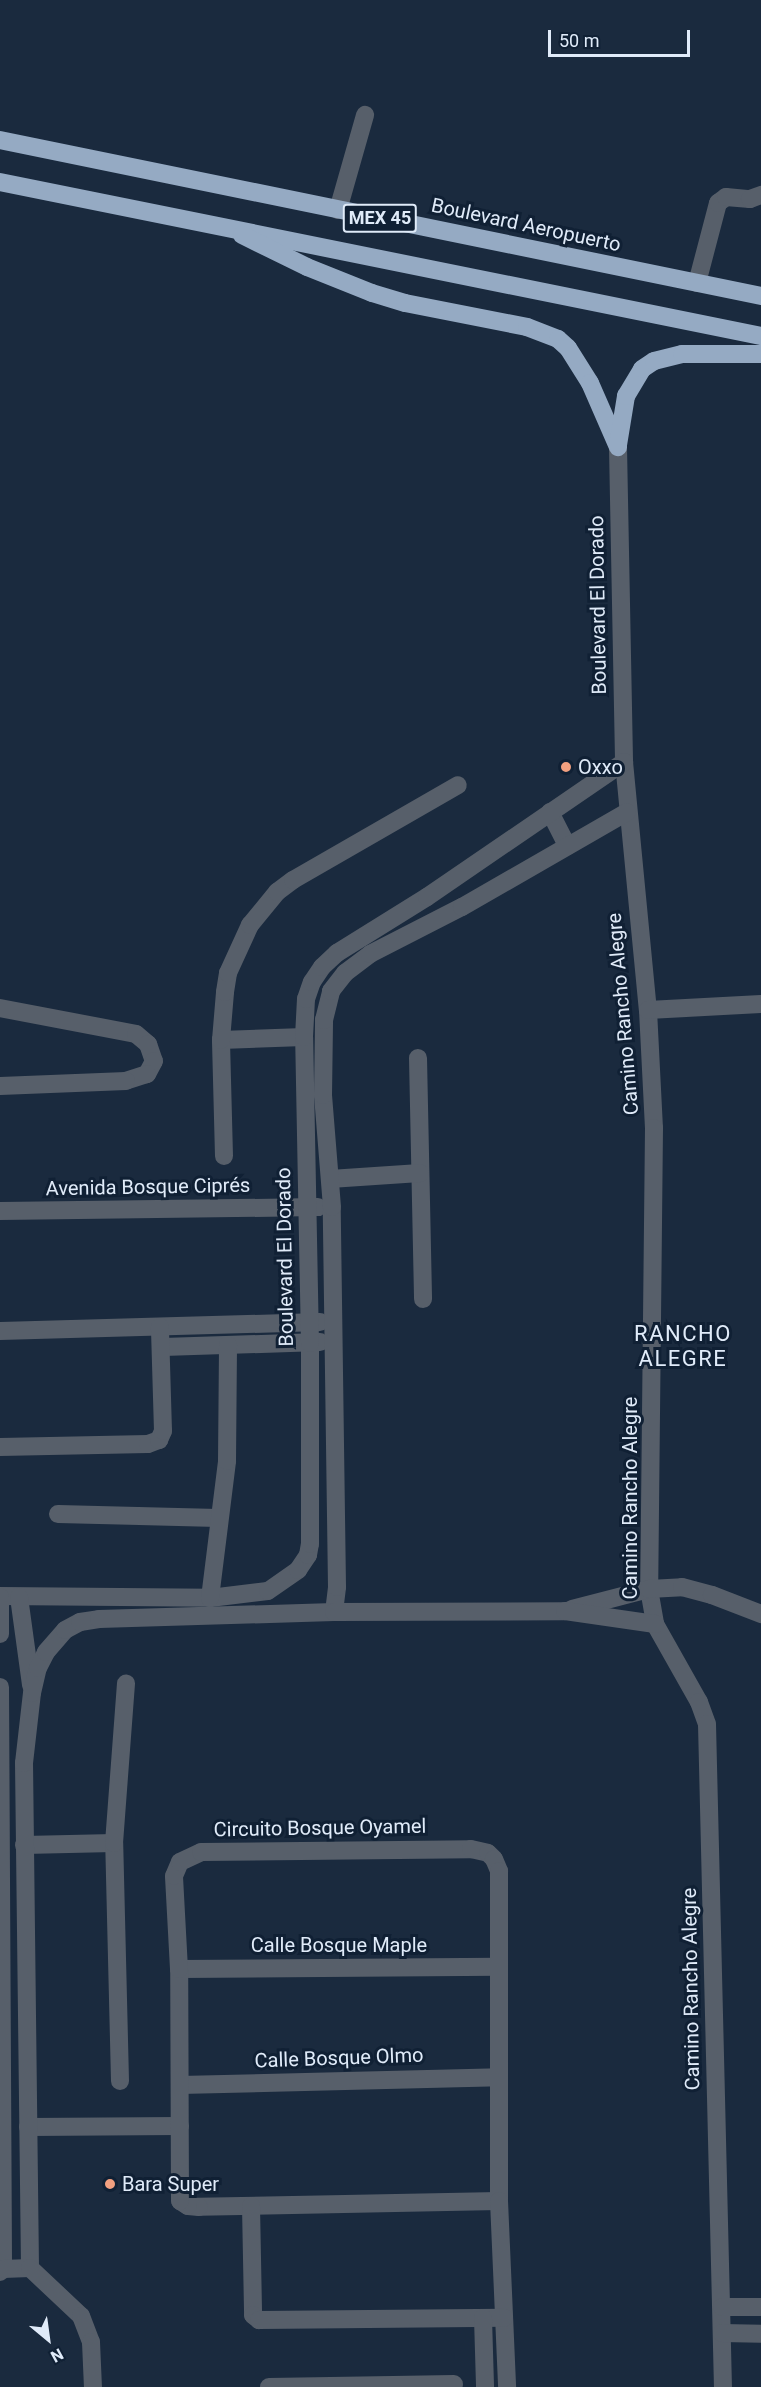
<!DOCTYPE html>
<meta charset="utf-8">
<style>
body{margin:0}
#map{position:relative;width:761px;height:2387px;overflow:hidden;background:#1a2a3e;font-family:Roboto,sans-serif}
div>[style]{position:absolute}
.minor>*{height:18px;margin:-9px;padding:0 9px;transform-origin:9px;border-radius:9px;background:#575f6a}
.highway>*{height:18px;margin:-9px;padding:0 9px;transform-origin:9px;border-radius:9px;background:#95aac3}
.dots>*{width:16px;height:16px;translate:-50% -50%;box-sizing:border-box;border:3px solid #102034;border-radius:50%}
span{translate:-50% -50%;white-space:nowrap;text-align:center;line-height:1.15;-webkit-text-stroke:6px #102034;paint-order:stroke}
.shield-label span{padding:2px 4px;background:#102034;border:2px solid;border-radius:4px;-webkit-text-stroke-width:0}
.shield-label{font-size:18px;color:#e0ebf9;font-weight:700}
.street-label{font-size:20px;color:#e0ebf9}
.poi-label{font-size:20px;color:#e0ebf9}
.left{translate:0 -50%;text-align:left}
.quarter-label{font-size:22px;color:#e0ebf9;letter-spacing:1.5px}
.north{position:absolute;left:18px;top:2309px;width:60px;height:60px;-webkit-text-stroke:4px #102034;paint-order:stroke;rotate:151deg;font-size:16px;font-weight:700;line-height:24px;text-align:center;color:#e0ebf9}
.north::after{content:'';display:block;margin:auto;width:21px;height:27px;background:#e0ebf9;clip-path:polygon(50% 0,100% 100%,50% 72%,0 100%)}
.scale{position:absolute;left:548px;top:30px;width:142px;height:27px;box-sizing:border-box;border:3px solid #e0ebf9;border-top:0;padding-left:8px;font-size:18px;line-height:21px;white-space:nowrap;color:#e0ebf9;-webkit-text-stroke:4px #102034;paint-order:stroke}
</style>
<div id="map">
<div class="minor">
<i style="left:338px;top:210px;width:99px;rotate:-74.1deg"></i>
<i style="left:697px;top:283px;width:83px;rotate:-75.3deg"></i>
<i style="left:718px;top:203px;width:10px;rotate:-37deg"></i>
<i style="left:726px;top:197px;width:24px;rotate:5deg"></i>
<i style="left:750px;top:199px;width:12px;rotate:-20deg"></i>
<i style="left:618px;top:447px;width:315px;rotate:88.9deg"></i>
<i style="left:624px;top:762px;width:249px;rotate:84.5deg"></i>
<i style="left:648px;top:1010px;width:118px;rotate:87.1deg"></i>
<i style="left:654px;top:1128px;width:461px;rotate:90.6deg"></i>
<i style="left:649px;top:1589px;width:36px;rotate:80deg"></i>
<i style="left:655px;top:1624px;width:90px;rotate:60.6deg"></i>
<i style="left:699px;top:1702px;width:23px;rotate:70deg"></i>
<i style="left:707px;top:1724px;width:663px;rotate:88.62deg"></i>
<i style="left:550px;top:812px;width:38px;rotate:63deg"></i>
<i style="left:0;top:1008px;width:138px;rotate:10.8deg"></i>
<i style="left:136px;top:1034px;width:16px;rotate:40deg"></i>
<i style="left:148px;top:1044px;width:18px;rotate:71deg"></i>
<i style="left:154px;top:1061px;width:15px;rotate:118deg"></i>
<i style="left:147px;top:1074px;width:22px;rotate:162deg"></i>
<i style="left:126px;top:1081px;width:126px;rotate:177.7deg"></i>
<i style="left:648px;top:1010px;width:113px;rotate:-3deg"></i>
<i style="left:221px;top:1040px;width:83px;rotate:-2.1deg"></i>
<i style="left:418px;top:1058px;width:241px;rotate:88.8deg"></i>
<i style="left:224px;top:1156px;width:116px;rotate:-91.5deg"></i>
<i style="left:221px;top:1040px;width:48px;rotate:-85.2deg"></i>
<i style="left:225px;top:992px;width:19px;rotate:-81deg"></i>
<i style="left:228px;top:973px;width:53px;rotate:-65.4deg"></i>
<i style="left:250px;top:925px;width:43px;rotate:-50.7deg"></i>
<i style="left:277px;top:892px;width:20px;rotate:-37deg"></i>
<i style="left:293px;top:880px;width:190px;rotate:-29.9deg"></i>
<i style="left:330px;top:1179px;width:90px;rotate:-3.8deg"></i>
<i style="left:0;top:1211px;width:318px;rotate:-0.7deg"></i>
<i style="left:0;top:1331px;width:320px;rotate:-1.6deg"></i>
<i style="left:163px;top:1347px;width:157px;rotate:-1.8deg"></i>
<i style="left:0;top:1447px;width:148px;rotate:-1.2deg"></i>
<i style="left:148px;top:1444px;width:12px;rotate:-20deg"></i>
<i style="left:159px;top:1440px;width:10px;rotate:-66deg"></i>
<i style="left:163px;top:1431px;width:104px;rotate:-91.7deg"></i>
<i style="left:58px;top:1514px;width:160px;rotate:1.4deg"></i>
<i style="left:0;top:1596px;width:210px;rotate:0.5deg"></i>
<i style="left:210px;top:1598px;width:58px;rotate:-6.9deg"></i>
<i style="left:268px;top:1591px;width:37px;rotate:-35deg"></i>
<i style="left:298px;top:1570px;width:18px;rotate:-56deg"></i>
<i style="left:308px;top:1555px;width:11px;rotate:-80deg"></i>
<i style="left:310px;top:1544px;width:201px;rotate:-90deg"></i>
<i style="left:310px;top:1343px;width:306px;rotate:-91.1deg"></i>
<i style="left:304px;top:1037px;width:38px;rotate:-87deg"></i>
<i style="left:306px;top:999px;width:18px;rotate:-71deg"></i>
<i style="left:312px;top:982px;width:18px;rotate:-56deg"></i>
<i style="left:322px;top:967px;width:21px;rotate:-43deg"></i>
<i style="left:337px;top:953px;width:106px;rotate:-31.9deg"></i>
<i style="left:427px;top:897px;width:239px;rotate:-34.4deg"></i>
<i style="left:19px;top:1597px;width:89px;rotate:82.2deg"></i>
<i style="left:210px;top:1598px;width:138px;rotate:-82.9deg"></i>
<i style="left:227px;top:1461px;width:116px;rotate:-89.5deg"></i>
<i style="left:572px;top:1609px;width:80px;rotate:-14.6deg"></i>
<i style="left:649px;top:1589px;width:33px;rotate:-3deg"></i>
<i style="left:682px;top:1587px;width:31px;rotate:15deg"></i>
<i style="left:712px;top:1595px;width:53px;rotate:21.2deg"></i>
<i style="left:334px;top:1612px;width:25px;rotate:-83deg"></i>
<i style="left:337px;top:1587px;width:380px;rotate:-90.8deg"></i>
<i style="left:332px;top:1207px;width:112px;rotate:-94.6deg"></i>
<i style="left:323px;top:1095px;width:75px;rotate:-89.2deg"></i>
<i style="left:324px;top:1020px;width:30px;rotate:-76deg"></i>
<i style="left:331px;top:991px;width:23px;rotate:-52deg"></i>
<i style="left:345px;top:973px;width:31px;rotate:-37deg"></i>
<i style="left:370px;top:954px;width:103px;rotate:-27.1deg"></i>
<i style="left:462px;top:907px;width:190px;rotate:-29.9deg"></i>
<i style="left:0;top:1634px;width:37px;rotate:-90deg"></i>
<i style="left:0;top:1687px;width:582px;rotate:89.7deg"></i>
<i style="left:24px;top:1845px;width:90px;rotate:-1.3deg"></i>
<i style="left:179px;top:1969px;width:320px;rotate:-0.4deg"></i>
<i style="left:120px;top:2081px;width:238px;rotate:-91.4deg"></i>
<i style="left:114px;top:1843px;width:160px;rotate:-85.7deg"></i>
<i style="left:180px;top:2085px;width:319px;rotate:-1.4deg"></i>
<i style="left:28px;top:2127px;width:152px;rotate:-0.4deg"></i>
<i style="left:499px;top:2201px;width:300px;rotate:178.9deg"></i>
<i style="left:199px;top:2207px;width:11px;rotate:-175deg"></i>
<i style="left:188px;top:2206px;width:9px;rotate:-148deg"></i>
<i style="left:180px;top:2201px;width:232px;rotate:-90.2deg"></i>
<i style="left:179px;top:1969px;width:93px;rotate:-93.1deg"></i>
<i style="left:174px;top:1876px;width:15px;rotate:-67deg"></i>
<i style="left:180px;top:1862px;width:23px;rotate:-25deg"></i>
<i style="left:201px;top:1852px;width:270px;rotate:-0.6deg"></i>
<i style="left:471px;top:1849px;width:17px;rotate:13deg"></i>
<i style="left:488px;top:1853px;width:8px;rotate:45deg"></i>
<i style="left:494px;top:1859px;width:13px;rotate:67deg"></i>
<i style="left:499px;top:1871px;width:330px;rotate:90deg"></i>
<i style="left:499px;top:2201px;width:186px;rotate:87.5deg"></i>
<i style="left:251px;top:2206px;width:109px;rotate:88.9deg"></i>
<i style="left:253px;top:2315px;width:8px;rotate:40deg"></i>
<i style="left:259px;top:2320px;width:245px;rotate:-0.5deg"></i>
<i style="left:30px;top:2268px;width:505px;rotate:-90.68deg"></i>
<i style="left:24px;top:1763px;width:70px;rotate:-83.5deg"></i>
<i style="left:32px;top:1693px;width:26px;rotate:-77deg"></i>
<i style="left:38px;top:1668px;width:18px;rotate:-63deg"></i>
<i style="left:46px;top:1652px;width:29px;rotate:-49deg"></i>
<i style="left:65px;top:1630px;width:17px;rotate:-28deg"></i>
<i style="left:80px;top:1622px;width:19px;rotate:-9deg"></i>
<i style="left:99px;top:1619px;width:235px;rotate:-1.7deg"></i>
<i style="left:334px;top:1612px;width:231px;rotate:-0.2deg"></i>
<i style="left:565px;top:1611px;width:91px;rotate:8.2deg"></i>
<i style="left:0;top:2272px;width:4px;rotate:-45deg"></i>
<i style="left:3px;top:2269px;width:27px;rotate:-2deg"></i>
<i style="left:30px;top:2268px;width:70px;rotate:43.3deg"></i>
<i style="left:81px;top:2316px;width:28px;rotate:69deg"></i>
<i style="left:91px;top:2342px;width:45px;rotate:87.5deg"></i>
<i style="left:722px;top:2307px;width:39px"></i>
<i style="left:483px;top:2318px;width:69px;rotate:88.3deg"></i>
<i style="left:722px;top:2333px;width:39px;rotate:1deg"></i>
<i style="left:269px;top:2387px;width:185px;rotate:-0.9deg"></i>
</div>
<div class="highway">
<i style="left:0;top:140px;width:777px;rotate:11.58deg"></i>
<i style="left:0;top:182px;width:776px;rotate:11.44deg"></i>
<i style="left:242px;top:235px;width:72px;rotate:26.2deg"></i>
<i style="left:307px;top:267px;width:70px;rotate:21.8deg"></i>
<i style="left:372px;top:293px;width:34px;rotate:17deg"></i>
<i style="left:405px;top:303px;width:124px;rotate:11.1deg"></i>
<i style="left:527px;top:327px;width:33px;rotate:21deg"></i>
<i style="left:558px;top:339px;width:13px;rotate:42deg"></i>
<i style="left:568px;top:348px;width:41px;rotate:57.8deg"></i>
<i style="left:590px;top:383px;width:70px;rotate:66.4deg"></i>
<i style="left:618px;top:445px;width:50px;rotate:-80.7deg"></i>
<i style="left:626px;top:396px;width:31px;rotate:-59deg"></i>
<i style="left:642px;top:369px;width:14px;rotate:-34deg"></i>
<i style="left:654px;top:361px;width:29px;rotate:-14deg"></i>
<i style="left:682px;top:354px;width:79px"></i>
</div>
<div class="dots">
<i style="left:566px;top:767px;background:#f2a080"></i>
<i style="left:110px;top:2184px;background:#f2a080"></i>
</div>
<div class="shield-label">
<span style="left:380px;top:218px">MEX 45</span>
</div>
<div class="street-label">
<span style="left:526px;top:225px;rotate:12deg">Boulevard Aeropuerto</span>
<span style="left:598px;top:605px;rotate:-91deg">Boulevard El Dorado</span>
<span style="left:623px;top:1014px;rotate:-95deg">Camino Rancho Alegre</span>
<span style="left:148px;top:1187px;rotate:-1deg">Avenida Bosque Ciprés</span>
<span style="left:285px;top:1257px;rotate:-91deg">Boulevard El Dorado</span>
<span style="left:630px;top:1498px;rotate:-90deg">Camino Rancho Alegre</span>
<span style="left:320px;top:1828px;rotate:-1deg">Circuito Bosque Oyamel</span>
<span style="left:339px;top:1945px">Calle Bosque Maple</span>
<span style="left:691px;top:1989px;rotate:-91deg">Camino Rancho Alegre</span>
<span style="left:339px;top:2058px;rotate:-2deg">Calle Bosque Olmo</span>
</div>
<div class="poi-label">
<span class="left" style="left:578px;top:767px">Oxxo</span>
<span class="left" style="left:122px;top:2184px">Bara Super</span>
</div>
<div class="quarter-label">
<span style="left:683px;top:1346px">RANCHO<br>ALEGRE</span>
</div>
<div class="north">N</div>
<div class="scale">50 m</div>
</div>
